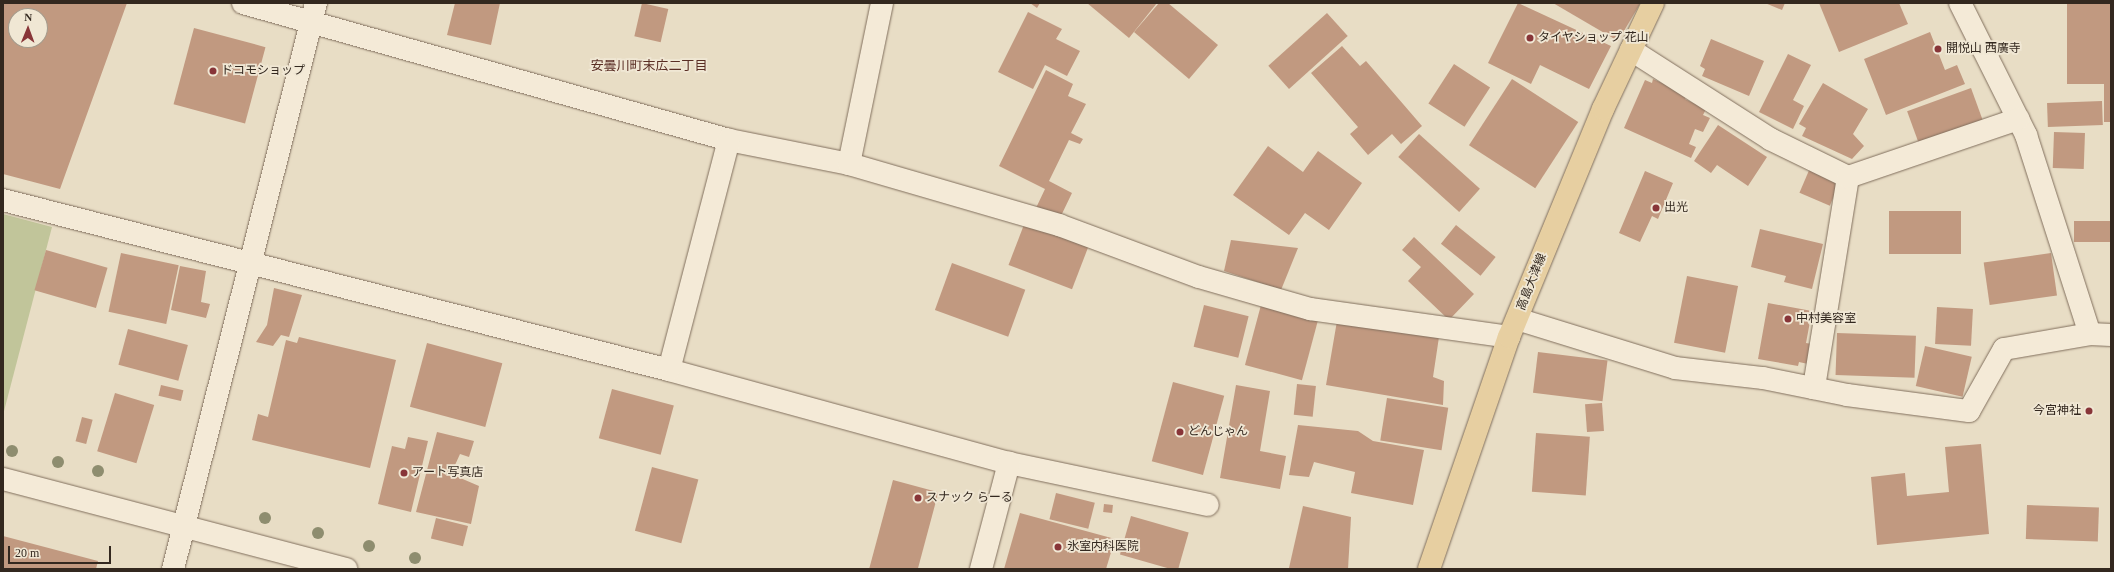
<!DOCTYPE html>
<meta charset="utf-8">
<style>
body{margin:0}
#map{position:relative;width:2114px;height:572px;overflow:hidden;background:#e8ddc5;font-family:"Times New Roman","Noto Sans JP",serif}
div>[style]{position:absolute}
.green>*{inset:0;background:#c1c59a}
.building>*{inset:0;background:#c19980;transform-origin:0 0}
.roads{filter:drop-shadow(0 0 1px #816f5d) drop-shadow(0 0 1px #816f5d)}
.minor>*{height:22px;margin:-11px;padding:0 11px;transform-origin:11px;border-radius:11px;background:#f4ead7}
.major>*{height:22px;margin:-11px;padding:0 11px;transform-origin:11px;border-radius:11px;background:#e7cfa1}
.trees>*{width:12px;height:12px;margin:-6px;border-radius:50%;background:#8e8d6f}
.dots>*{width:11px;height:11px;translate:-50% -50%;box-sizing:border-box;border:2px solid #f0e7d4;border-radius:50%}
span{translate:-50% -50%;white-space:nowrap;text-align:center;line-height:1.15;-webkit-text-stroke:3.5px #f0e7d4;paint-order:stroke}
.poi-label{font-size:12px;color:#33281f}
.left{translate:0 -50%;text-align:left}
.right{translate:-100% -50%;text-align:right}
.street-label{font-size:12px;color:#33281f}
.neighbourhood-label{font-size:13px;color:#5a2e24}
.frame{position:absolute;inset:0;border:4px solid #33281f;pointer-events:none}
.north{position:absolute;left:8px;top:8px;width:40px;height:40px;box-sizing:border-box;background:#f0e7d4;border:1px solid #a49b8c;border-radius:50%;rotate:1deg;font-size:11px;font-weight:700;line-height:16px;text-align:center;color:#33281f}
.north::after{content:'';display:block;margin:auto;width:14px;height:18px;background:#883538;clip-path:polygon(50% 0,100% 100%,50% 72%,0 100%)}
.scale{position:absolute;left:8px;top:546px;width:103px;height:18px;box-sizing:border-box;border:2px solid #33281f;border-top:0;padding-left:5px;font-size:12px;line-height:14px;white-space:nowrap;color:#33281f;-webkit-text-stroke:3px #f0e7d4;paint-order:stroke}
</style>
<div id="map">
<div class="green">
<i style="clip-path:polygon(3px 214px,52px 227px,3px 415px)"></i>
</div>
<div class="building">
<i style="clip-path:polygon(evenodd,3px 3px,127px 3px,60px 189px,3px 174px,3px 3px,16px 16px,40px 16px,40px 40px,16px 40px,16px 16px)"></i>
<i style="clip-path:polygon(455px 3px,500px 3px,491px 45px,447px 35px)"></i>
<i style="left:642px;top:3px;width:27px;height:34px;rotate:13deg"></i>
<i style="clip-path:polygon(1030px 3px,1040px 3px,1037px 8px)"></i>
<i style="clip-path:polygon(1087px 3px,1157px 3px,1129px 38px)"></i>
<i style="clip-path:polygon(1159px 3px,1168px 3px,1218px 45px,1189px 79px,1134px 32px)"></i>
<i style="clip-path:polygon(1518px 3px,1611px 46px,1589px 89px,1540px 65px,1531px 84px,1488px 63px)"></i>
<i style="clip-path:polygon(1553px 3px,1638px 3px,1640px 4px,1618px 41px)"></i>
<i style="clip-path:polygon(1765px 3px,1785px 3px,1782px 10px)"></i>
<i style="clip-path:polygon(1819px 3px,1899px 3px,1908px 24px,1839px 52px)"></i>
<i style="clip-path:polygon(2067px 3px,2111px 3px,2111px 122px,2104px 122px,2104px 84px,2067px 84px)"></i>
<i style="clip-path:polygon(1028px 12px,1062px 29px,1056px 39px,1080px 51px,1067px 76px,1045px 65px,1033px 89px,998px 72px)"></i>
<i style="left:1327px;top:13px;width:31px;height:79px;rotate:48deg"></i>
<i style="left:194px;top:28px;width:74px;height:79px;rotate:15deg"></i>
<i style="clip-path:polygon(1930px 32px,1945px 70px,1957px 65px,1965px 84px,1886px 115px,1864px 59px)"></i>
<i style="clip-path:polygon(1711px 39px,1764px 61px,1749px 96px,1702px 76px,1705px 69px,1700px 66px)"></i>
<i style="clip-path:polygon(1342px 46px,1360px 66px,1366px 61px,1422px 126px,1401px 144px,1392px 134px,1368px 155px,1350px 134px,1358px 127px,1311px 73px)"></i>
<i style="clip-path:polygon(1788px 54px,1811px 65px,1793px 100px,1804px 106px,1793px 129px,1759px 112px)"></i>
<i style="left:1454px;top:64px;width:43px;height:47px;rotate:33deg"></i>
<i style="clip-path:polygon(1046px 70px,1073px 84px,1068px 96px,1086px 104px,1071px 133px,1083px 139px,1080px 144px,1069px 140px,1049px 181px,1072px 193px,1059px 220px,1036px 208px,1045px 189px,999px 166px)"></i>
<i style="left:1512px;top:79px;width:79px;height:79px;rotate:33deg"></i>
<i style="clip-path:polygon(1653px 79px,1687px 94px,1685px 99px,1706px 109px,1703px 115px,1710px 118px,1703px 132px,1695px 129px,1689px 144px,1696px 147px,1691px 158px,1624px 128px,1645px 80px,1652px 83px)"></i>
<i style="clip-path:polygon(1823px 83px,1868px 109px,1853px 134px,1864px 146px,1852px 159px,1802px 136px,1806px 128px,1799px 124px)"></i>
<i style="left:1971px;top:88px;width:41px;height:68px;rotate:70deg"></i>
<i style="left:2102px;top:101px;width:24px;height:55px;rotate:88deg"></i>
<i style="clip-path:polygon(1718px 125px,1767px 157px,1748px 186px,1717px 165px,1711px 173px,1694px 161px)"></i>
<i style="left:2054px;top:132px;width:31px;height:36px;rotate:2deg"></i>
<i style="left:1419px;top:134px;width:82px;height:31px;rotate:42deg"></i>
<i style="clip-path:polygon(1268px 146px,1303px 172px,1318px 151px,1362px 183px,1329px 230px,1305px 213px,1289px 235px,1233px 195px)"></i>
<i style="left:1810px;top:168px;width:33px;height:27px;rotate:23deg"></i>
<i style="clip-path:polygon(1645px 171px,1673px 183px,1658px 219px,1652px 216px,1640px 242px,1619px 233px)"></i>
<i style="left:1889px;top:211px;width:72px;height:43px"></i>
<i style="left:2074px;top:221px;width:37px;height:21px"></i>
<i style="left:1025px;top:222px;width:68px;height:46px;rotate:21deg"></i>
<i style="left:1456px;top:225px;width:51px;height:24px;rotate:39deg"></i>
<i style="clip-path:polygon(1760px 229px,1823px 244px,1812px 289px,1784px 282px,1786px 276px,1751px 267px)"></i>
<i style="clip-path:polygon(1414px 237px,1474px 294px,1449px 320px,1408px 281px,1421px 267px,1402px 250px)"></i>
<i style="clip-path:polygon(1231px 240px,1298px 248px,1281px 290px,1224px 271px)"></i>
<i style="left:46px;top:250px;width:64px;height:42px;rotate:16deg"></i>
<i style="left:121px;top:253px;width:59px;height:60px;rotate:12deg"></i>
<i style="left:2051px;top:253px;width:43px;height:68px;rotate:82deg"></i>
<i style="left:952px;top:263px;width:78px;height:50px;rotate:20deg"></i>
<i style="clip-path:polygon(180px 266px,206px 271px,201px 302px,210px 304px,206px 318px,171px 310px)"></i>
<i style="left:1687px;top:276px;width:52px;height:68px;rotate:11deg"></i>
<i style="clip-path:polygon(274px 288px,302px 295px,289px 337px,281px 335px,273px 346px,256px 342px,267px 325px)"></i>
<i style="clip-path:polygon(1768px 303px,1812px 311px,1806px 343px,1812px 344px,1808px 364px,1799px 362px,1798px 366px,1758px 359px)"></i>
<i style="left:1204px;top:305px;width:46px;height:43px;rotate:14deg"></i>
<i style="left:1261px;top:305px;width:59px;height:62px;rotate:15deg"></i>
<i style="left:1937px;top:307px;width:36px;height:37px;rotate:3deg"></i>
<i style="clip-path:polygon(1337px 321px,1439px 337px,1433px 377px,1444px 381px,1443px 405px,1326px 385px)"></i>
<i style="left:128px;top:329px;width:62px;height:37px;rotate:15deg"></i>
<i style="left:1837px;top:333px;width:79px;height:42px;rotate:2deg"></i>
<i style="clip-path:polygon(299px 337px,396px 360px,370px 468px,252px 440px,258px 414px,268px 417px,286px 340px,297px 343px)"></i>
<i style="left:427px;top:343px;width:78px;height:66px;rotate:15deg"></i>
<i style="left:1925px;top:346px;width:48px;height:41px;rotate:13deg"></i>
<i style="left:1538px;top:352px;width:70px;height:41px;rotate:7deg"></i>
<i style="left:1173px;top:382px;width:53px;height:82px;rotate:15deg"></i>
<i style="left:1297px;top:384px;width:19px;height:31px;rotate:6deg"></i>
<i style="left:161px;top:385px;width:23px;height:11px;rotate:13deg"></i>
<i style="clip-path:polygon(1236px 385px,1270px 391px,1260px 451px,1286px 456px,1280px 489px,1220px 478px)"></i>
<i style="left:612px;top:389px;width:64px;height:51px;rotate:15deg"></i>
<i style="left:115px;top:393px;width:41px;height:61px;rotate:17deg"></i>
<i style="left:1387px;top:398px;width:62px;height:43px;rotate:9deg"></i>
<i style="left:1602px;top:403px;width:28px;height:17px;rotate:86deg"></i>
<i style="left:82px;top:417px;width:11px;height:25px;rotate:15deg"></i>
<i style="clip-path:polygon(1298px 425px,1358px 431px,1373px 441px,1424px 450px,1413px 505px,1351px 493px,1355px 472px,1314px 462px,1309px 477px,1289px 475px)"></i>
<i style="clip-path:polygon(437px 432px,474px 441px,469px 457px,460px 454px,451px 474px,479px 486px,471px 524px,416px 512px)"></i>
<i style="left:1536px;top:433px;width:54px;height:59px;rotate:4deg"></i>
<i style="clip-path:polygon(408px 437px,428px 441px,411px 512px,378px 504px,392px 446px,405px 449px)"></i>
<i style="clip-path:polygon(1981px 444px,1989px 534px,1877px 545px,1871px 477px,1905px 473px,1907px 496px,1949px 492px,1945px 447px)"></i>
<i style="left:652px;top:467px;width:48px;height:66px;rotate:15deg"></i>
<i style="left:893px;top:480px;width:47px;height:92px;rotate:15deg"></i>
<i style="left:1056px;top:493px;width:40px;height:27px;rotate:14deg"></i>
<i style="left:1104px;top:504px;width:9px;height:8px;rotate:6deg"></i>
<i style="left:2027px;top:505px;width:72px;height:34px;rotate:2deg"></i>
<i style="clip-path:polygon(1303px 506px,1351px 517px,1348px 569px,1289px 568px)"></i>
<i style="clip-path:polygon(1020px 513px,1115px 539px,1106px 569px,1004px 569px)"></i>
<i style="left:1131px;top:516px;width:60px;height:40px;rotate:16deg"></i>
<i style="left:436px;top:518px;width:33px;height:21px;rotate:14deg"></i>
<i style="clip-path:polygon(3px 536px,98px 561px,96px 569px,3px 569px)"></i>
</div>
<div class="roads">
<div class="minor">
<i style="left:243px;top:3px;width:505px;rotate:15.74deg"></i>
<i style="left:729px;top:140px;width:122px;rotate:11.3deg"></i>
<i style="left:849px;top:164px;width:219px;rotate:16.2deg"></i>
<i style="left:1059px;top:225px;width:149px;rotate:20.4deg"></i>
<i style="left:1199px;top:277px;width:116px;rotate:16.1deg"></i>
<i style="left:1310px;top:309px;width:201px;rotate:8deg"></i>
<i style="left:1960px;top:3px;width:148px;rotate:63.4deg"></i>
<i style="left:2026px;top:135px;width:209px;rotate:72.2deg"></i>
<i style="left:2090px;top:334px;width:21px;rotate:3deg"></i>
<i style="left:1631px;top:50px;width:165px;rotate:32.6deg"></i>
<i style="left:1770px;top:139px;width:87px;rotate:26deg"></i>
<i style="left:1848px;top:177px;width:214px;rotate:99.2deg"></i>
<i style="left:849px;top:164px;width:164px;rotate:-78.4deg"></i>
<i style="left:1848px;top:177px;width:180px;rotate:-18.8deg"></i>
<i style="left:3px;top:200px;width:687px;rotate:14.32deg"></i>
<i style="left:669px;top:370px;width:352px;rotate:15.3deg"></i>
<i style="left:1009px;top:463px;width:203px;rotate:11.9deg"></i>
<i style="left:1517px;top:319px;width:165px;rotate:17.2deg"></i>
<i style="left:1675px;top:368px;width:89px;rotate:6.5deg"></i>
<i style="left:1763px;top:378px;width:86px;rotate:11.4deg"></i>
<i style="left:1847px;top:395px;width:123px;rotate:7.5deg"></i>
<i style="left:1969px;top:411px;width:71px;rotate:-60.6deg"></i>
<i style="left:2004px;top:349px;width:87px;rotate:-9.9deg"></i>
<i style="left:669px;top:370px;width:238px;rotate:-75.4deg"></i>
<i style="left:3px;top:479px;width:355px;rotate:14.7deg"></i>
<i style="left:173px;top:569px;width:584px;rotate:-75.82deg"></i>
<i style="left:981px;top:569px;width:110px;rotate:-75.2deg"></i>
</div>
<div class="major">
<i style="left:1429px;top:569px;width:245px;rotate:-71deg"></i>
<i style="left:1509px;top:337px;width:247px;rotate:-67.6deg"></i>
<i style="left:1603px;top:109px;width:117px;rotate:-64.7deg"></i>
</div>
</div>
<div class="trees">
<i style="left:12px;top:451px"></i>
<i style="left:58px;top:462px"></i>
<i style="left:98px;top:471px"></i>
<i style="left:265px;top:518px"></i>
<i style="left:318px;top:533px"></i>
<i style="left:369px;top:546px"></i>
<i style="left:415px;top:558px"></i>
</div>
<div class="dots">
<i style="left:1530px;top:38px;background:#883538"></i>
<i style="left:1938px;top:49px;background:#883538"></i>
<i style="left:213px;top:71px;background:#883538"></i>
<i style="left:1656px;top:208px;background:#883538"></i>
<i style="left:1788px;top:319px;background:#883538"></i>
<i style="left:2089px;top:411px;background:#883538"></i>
<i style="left:1180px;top:432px;background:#883538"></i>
<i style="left:404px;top:473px;background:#883538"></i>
<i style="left:918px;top:498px;background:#883538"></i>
<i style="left:1058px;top:547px;background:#883538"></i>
</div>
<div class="poi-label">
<span class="left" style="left:1538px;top:38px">タイヤショップ 花山</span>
<span class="left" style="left:1946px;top:49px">開悦山 西廣寺</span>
<span class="left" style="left:221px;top:71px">ドコモショップ</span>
<span class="left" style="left:1664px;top:208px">出光</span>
<span class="left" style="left:1796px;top:319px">中村美容室</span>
<span class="right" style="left:2081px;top:411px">今宮神社</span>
<span class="left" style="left:1188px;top:432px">どんじゃん</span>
<span class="left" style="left:412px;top:473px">アート写真店</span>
<span class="left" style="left:926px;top:498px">スナック らーる</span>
<span class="left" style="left:1067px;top:547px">氷室内科医院</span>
</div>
<div class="street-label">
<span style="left:1532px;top:282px;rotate:-68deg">高島大津線</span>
</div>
<div class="neighbourhood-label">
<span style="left:649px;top:66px">安曇川町末広二丁目</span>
</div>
<div class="frame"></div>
<div class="north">N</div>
<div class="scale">20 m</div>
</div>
